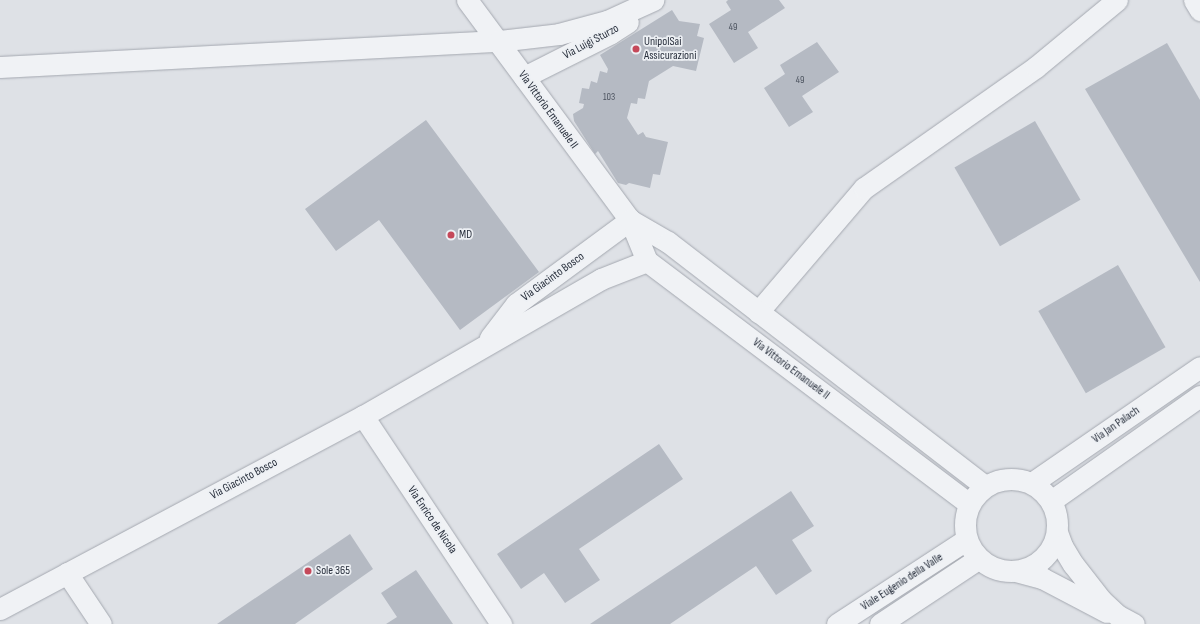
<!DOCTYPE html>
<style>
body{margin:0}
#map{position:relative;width:1200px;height:624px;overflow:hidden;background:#dee1e6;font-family:"Sofia Sans Condensed",sans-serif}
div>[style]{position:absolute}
.building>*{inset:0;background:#b5bac3;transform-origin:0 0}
.roads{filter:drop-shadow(0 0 1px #a4a8b0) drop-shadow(0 0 1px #a4a8b0)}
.street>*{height:21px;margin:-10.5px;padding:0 10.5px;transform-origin:10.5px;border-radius:10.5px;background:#f0f2f5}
.street>.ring{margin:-10.5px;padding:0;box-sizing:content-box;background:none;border:21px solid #f0f2f5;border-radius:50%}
.dots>*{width:11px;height:11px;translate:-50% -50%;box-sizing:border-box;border:2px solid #edf0f4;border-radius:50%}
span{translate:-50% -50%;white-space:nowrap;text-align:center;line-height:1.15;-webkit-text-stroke:3.5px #edf0f4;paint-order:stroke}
.number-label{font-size:10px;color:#4b525e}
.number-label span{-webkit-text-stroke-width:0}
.street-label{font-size:12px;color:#282f3c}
.poi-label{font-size:12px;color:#282f3c}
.left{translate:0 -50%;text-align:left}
</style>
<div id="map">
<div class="building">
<i style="clip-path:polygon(728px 0,779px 0,785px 8px,748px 32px,758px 48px,734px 63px,709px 24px,731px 10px,726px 2px)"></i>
<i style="clip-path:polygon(672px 10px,679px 21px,700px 24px,697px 36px,704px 38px,696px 71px,673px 66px,649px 81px,645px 99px,638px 98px,637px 104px,631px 103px,627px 118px,638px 135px,643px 132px,646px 137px,668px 142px,660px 175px,653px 174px,650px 188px,629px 183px,626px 185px,618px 183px,598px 151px,595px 154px,574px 121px,573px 114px,583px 108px,584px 104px,579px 103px,582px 88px,589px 89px,591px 81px,597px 83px,600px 71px,607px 73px,608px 69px,600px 55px)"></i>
<i style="clip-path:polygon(817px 42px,839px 72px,802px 96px,813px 112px,789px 127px,764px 88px,785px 74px,780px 65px)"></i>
<i style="clip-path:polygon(1167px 43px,1200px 100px,1200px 282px,1085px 89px)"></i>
<i style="clip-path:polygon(426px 120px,539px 272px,460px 330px,379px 220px,336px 251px,305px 209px)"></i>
<i style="left:1035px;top:121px;width:91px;height:93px;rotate:60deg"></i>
<i style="left:1118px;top:265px;width:95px;height:92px;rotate:60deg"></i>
<i style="clip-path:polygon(659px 444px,683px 479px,579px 549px,600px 580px,565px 603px,544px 573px,521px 589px,497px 554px)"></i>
<i style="clip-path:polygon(791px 491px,814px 526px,792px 540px,812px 571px,776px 595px,756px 566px,670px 624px,590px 624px)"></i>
<i style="clip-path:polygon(350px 534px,373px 569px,295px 624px,217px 624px)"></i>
<i style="clip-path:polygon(416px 570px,453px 624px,386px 624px,397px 617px,381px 593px)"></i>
</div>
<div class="roads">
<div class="street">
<i style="left:467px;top:0;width:274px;rotate:53.5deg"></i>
<i style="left:630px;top:220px;width:44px;rotate:67.5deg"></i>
<i style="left:647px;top:261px;width:403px;rotate:37deg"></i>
<i style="left:1194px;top:0;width:12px;rotate:59deg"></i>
<i style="left:0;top:67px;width:499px;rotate:-3deg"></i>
<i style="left:498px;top:41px;width:61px;rotate:-6.5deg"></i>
<i style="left:559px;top:34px;width:50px;rotate:-15.2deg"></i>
<i style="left:607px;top:21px;width:51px;rotate:-24.5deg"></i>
<i style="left:524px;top:77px;width:97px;rotate:-26.8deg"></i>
<i style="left:611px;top:33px;width:20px;rotate:-33deg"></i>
<i style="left:758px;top:312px;width:163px;rotate:-49.5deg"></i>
<i style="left:864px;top:188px;width:210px;rotate:-35.1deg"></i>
<i style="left:1036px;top:67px;width:105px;rotate:-39.6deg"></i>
<i style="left:490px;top:338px;width:43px;rotate:-52.6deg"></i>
<i style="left:516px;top:304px;width:142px;rotate:-36.4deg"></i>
<i style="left:630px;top:220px;width:44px;rotate:30.1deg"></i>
<i style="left:668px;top:242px;width:400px;rotate:37.6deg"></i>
<i style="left:363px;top:416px;width:250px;rotate:56.4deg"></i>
<i class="ring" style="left:965px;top:479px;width:71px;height:71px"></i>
<i style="left:1032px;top:483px;width:204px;rotate:-34.6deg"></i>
<i style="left:1051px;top:501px;width:182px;rotate:-35.2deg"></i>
<i style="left:1057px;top:532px;width:15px;rotate:70deg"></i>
<i style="left:1062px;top:546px;width:21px;rotate:59deg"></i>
<i style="left:1073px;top:564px;width:46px;rotate:52.1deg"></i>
<i style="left:1101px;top:600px;width:22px;rotate:43deg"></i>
<i style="left:1117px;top:615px;width:19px;rotate:28deg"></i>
<i style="left:1016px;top:571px;width:27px;rotate:15deg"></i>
<i style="left:1042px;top:578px;width:73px;rotate:27.6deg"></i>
<i style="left:67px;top:573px;width:61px;rotate:56.3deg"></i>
<i style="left:0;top:609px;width:411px;rotate:-28deg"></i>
<i style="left:363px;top:416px;width:275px;rotate:-29.9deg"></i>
<i style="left:601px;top:279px;width:49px;rotate:-21.4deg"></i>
<i style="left:837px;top:624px;width:154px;rotate:-33.1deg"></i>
<i style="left:880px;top:624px;width:118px;rotate:-33.6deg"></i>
</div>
</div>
<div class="dots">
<i style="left:636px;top:49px;background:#c5495a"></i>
<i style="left:451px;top:235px;background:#c5495a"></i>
<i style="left:308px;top:571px;background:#c5495a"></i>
</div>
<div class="number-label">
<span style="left:733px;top:28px">49</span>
<span style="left:800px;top:81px">49</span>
<span style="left:609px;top:98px">103</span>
</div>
<div class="street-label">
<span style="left:591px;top:42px;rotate:-28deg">Via Luigi Sturzo</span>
<span style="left:548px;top:110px;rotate:54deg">Via Vittorio Emanuele II</span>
<span style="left:553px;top:277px;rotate:-36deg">Via Giacinto Bosco</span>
<span style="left:791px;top:369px;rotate:37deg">Via Vittorio Emanuele II</span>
<span style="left:1116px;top:425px;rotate:-35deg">Via Jan Palach</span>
<span style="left:244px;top:479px;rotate:-28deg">Via Giacinto Bosco</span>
<span style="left:432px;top:520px;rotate:56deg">Via Enrico de Nicola</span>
<span style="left:902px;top:582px;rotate:-33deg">Viale Eugenio della Valle</span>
</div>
<div class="poi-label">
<span class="left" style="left:644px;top:49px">UnipolSai<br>Assicurazioni</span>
<span class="left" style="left:459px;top:235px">MD</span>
<span class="left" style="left:316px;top:571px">Sole 365</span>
</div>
</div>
